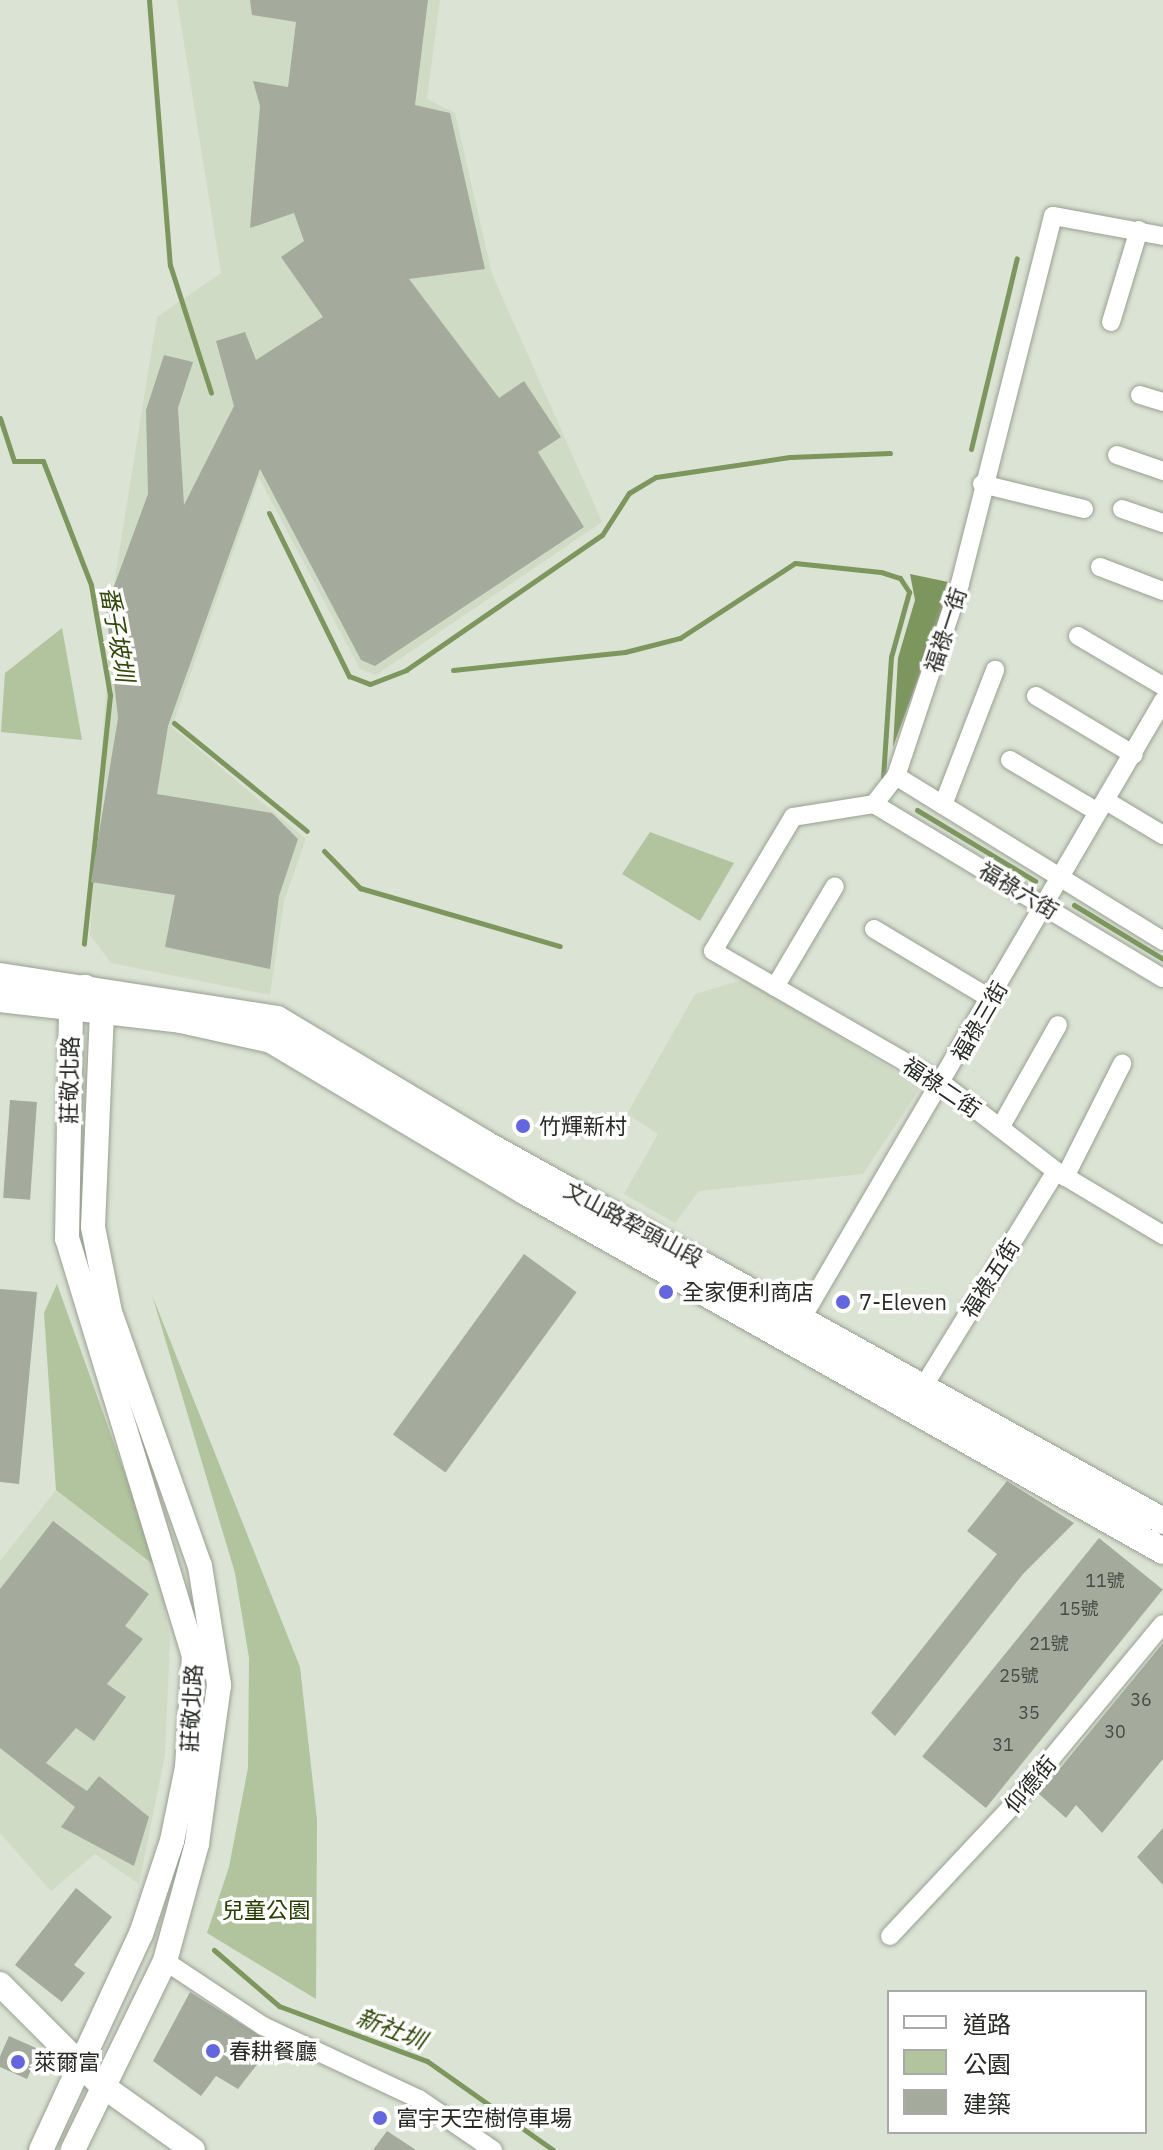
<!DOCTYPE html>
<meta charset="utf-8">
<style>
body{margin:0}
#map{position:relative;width:1163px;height:2150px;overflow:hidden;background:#dbe3d4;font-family:"IBM Plex Sans","Noto Sans TC",sans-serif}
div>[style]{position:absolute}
.built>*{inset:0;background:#d0dbc5}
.green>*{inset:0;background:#b1c49d}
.water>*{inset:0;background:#7d965e}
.stream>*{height:5px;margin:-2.5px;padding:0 2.5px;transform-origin:2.5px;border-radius:2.5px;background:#7d965e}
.building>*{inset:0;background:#a4ab9d;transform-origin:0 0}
.roads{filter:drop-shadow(0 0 2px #99a092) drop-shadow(0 0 2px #99a092)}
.minor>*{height:18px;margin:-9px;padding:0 9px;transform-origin:9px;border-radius:9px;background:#fff}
.tertiary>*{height:24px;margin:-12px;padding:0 12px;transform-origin:12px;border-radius:12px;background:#fff}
.secondary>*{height:26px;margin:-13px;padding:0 13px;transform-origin:13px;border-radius:13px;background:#fff}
.dots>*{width:22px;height:22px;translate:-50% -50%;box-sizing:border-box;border:4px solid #fff;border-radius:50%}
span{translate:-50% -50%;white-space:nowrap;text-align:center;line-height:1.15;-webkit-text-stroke:7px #fff;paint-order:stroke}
.number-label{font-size:18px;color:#474b43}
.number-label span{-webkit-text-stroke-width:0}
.street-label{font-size:22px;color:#282b25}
.poi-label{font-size:22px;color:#282b25}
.left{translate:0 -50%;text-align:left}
.park-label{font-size:22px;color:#283f00}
.water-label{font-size:24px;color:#324909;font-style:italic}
.legend{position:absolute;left:887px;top:1990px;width:260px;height:144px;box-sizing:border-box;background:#fff;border:2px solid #a9aaa8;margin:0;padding:10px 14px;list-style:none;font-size:24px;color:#282b25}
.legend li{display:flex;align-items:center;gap:16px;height:40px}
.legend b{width:40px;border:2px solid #a9aaa8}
</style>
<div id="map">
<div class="built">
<i style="clip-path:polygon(177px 0,440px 0,427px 99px,455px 113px,492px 274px,602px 522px,376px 675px,360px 669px,259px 478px,172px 727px,306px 839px,284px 901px,270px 995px,111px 963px,90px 935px,112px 596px,157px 317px,221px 273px)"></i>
<i style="clip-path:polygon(745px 979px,921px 1087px,863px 1174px,699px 1191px,675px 1223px,624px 1194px,658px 1134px,627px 1114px,695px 994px)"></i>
<i style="clip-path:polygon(56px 1490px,159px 1569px,170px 1640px,165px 1755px,139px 1884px,95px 1854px,51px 1891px,0 1833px,0 1561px)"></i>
</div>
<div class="green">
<i style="clip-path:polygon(62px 628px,82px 740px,1px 732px,5px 673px)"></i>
<i style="clip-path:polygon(650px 832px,734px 863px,700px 921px,622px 874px)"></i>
<i style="clip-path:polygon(57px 1284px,159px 1569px,56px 1490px,44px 1313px)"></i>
<i style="clip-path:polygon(152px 1295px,300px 1667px,317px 1820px,316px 1999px,207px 1933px,229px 1867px,248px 1768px,249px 1658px,235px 1573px)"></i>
</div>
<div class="water">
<i style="clip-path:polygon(910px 574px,953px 583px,893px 747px,898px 658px,915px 600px)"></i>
</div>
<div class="stream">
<i style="left:149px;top:0;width:266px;rotate:85.5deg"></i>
<i style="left:170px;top:265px;width:134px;rotate:72.2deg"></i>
<i style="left:0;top:418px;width:45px;rotate:72deg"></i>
<i style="left:14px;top:461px;width:29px"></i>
<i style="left:43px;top:461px;width:133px;rotate:68.8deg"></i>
<i style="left:91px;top:585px;width:112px;rotate:80.2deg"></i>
<i style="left:110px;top:695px;width:250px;rotate:96deg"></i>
<i style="left:971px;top:449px;width:196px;rotate:-76.5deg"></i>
<i style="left:269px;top:513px;width:182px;rotate:63.9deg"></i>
<i style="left:349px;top:676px;width:22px;rotate:21deg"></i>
<i style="left:370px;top:684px;width:39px;rotate:-21deg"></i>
<i style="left:406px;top:670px;width:238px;rotate:-34.6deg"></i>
<i style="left:602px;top:535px;width:50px;rotate:-57.3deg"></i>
<i style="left:629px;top:493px;width:31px;rotate:-31deg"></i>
<i style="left:656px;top:477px;width:135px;rotate:-8.5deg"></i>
<i style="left:790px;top:457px;width:100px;rotate:-2.3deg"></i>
<i style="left:453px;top:670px;width:173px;rotate:-6deg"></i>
<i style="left:625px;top:652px;width:57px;rotate:-14.3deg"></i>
<i style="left:680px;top:638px;width:137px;rotate:-33.1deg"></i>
<i style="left:795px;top:563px;width:86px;rotate:6deg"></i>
<i style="left:881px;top:572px;width:20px;rotate:18deg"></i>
<i style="left:900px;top:578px;width:17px;rotate:57deg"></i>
<i style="left:909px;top:592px;width:67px;rotate:105.5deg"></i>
<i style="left:891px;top:657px;width:120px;rotate:93.8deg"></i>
<i style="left:174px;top:723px;width:171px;rotate:39.1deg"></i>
<i style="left:917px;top:810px;width:138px;rotate:31deg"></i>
<i style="left:324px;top:851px;width:52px;rotate:45.8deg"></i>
<i style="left:360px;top:888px;width:208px;rotate:16.2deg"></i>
<i style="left:1074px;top:905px;width:104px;rotate:31.2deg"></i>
<i style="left:214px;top:1950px;width:86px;rotate:40.7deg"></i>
<i style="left:279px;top:2006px;width:158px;rotate:20.4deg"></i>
<i style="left:427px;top:2061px;width:154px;rotate:35.2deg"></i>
</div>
<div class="building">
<i style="clip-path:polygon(250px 0,428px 0,415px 105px,450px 113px,485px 269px,409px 279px,499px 398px,524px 381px,561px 437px,538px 452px,584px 527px,375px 666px,361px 660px,260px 469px,168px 726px,157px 794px,272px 813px,298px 839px,279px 896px,270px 969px,165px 947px,175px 895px,91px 882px,118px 718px,106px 608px,148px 494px,146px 410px,164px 355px,193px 362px,178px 408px,184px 505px,234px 406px,216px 341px,245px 332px,256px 360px,323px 317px,281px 257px,304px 241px,294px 213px,250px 228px,260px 106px,253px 81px,288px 87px,296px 22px,252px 15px)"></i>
<i style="left:10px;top:1100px;width:27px;height:98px;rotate:4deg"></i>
<i style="left:524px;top:1254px;width:65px;height:223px;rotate:36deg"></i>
<i style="clip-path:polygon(0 1289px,37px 1292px,19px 1484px,0 1482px)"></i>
<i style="clip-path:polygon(1007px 1481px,1074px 1523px,1023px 1574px,895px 1736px,871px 1713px,997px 1554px,967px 1531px)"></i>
<i style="clip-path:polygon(53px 1521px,149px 1594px,125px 1626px,143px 1639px,107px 1684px,126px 1697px,94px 1741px,76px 1728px,46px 1763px,87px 1791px,99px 1776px,149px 1817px,134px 1866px,61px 1827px,75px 1807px,0 1748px,0 1589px)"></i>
<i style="left:1099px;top:1538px;width:82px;height:281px;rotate:39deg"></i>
<i style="clip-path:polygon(1163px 1643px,1163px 1759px,1102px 1833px,1076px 1805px,1066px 1818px,1039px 1794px)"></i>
<i style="clip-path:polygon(1163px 1828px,1163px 1885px,1137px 1857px)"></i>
<i style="clip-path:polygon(76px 1888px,112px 1917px,74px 1965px,85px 1973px,62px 2002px,15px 1965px)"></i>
<i style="clip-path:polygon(190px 1992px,273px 2044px,238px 2089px,216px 2076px,201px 2096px,153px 2061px)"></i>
<i style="left:9px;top:2036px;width:34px;height:32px;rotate:24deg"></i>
<i style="clip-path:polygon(387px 2131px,416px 2150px,373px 2150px)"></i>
</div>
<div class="roads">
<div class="minor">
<i style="left:1163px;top:236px;width:112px;rotate:-169.7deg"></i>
<i style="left:1053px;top:216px;width:380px;rotate:104.2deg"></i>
<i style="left:960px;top:584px;width:202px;rotate:108.4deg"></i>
<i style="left:896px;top:776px;width:36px;rotate:128deg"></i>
<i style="left:874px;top:804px;width:82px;rotate:170.9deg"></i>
<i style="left:793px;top:817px;width:156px;rotate:120.8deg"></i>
<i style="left:713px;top:951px;width:266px;rotate:30deg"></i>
<i style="left:943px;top:1084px;width:143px;rotate:37.6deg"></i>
<i style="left:1056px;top:1171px;width:125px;rotate:30.9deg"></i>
<i style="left:1111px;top:322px;width:96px;rotate:-73.1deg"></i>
<i style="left:1140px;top:395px;width:24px;rotate:17deg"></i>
<i style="left:1117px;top:455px;width:49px;rotate:19.2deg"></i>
<i style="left:982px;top:484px;width:105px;rotate:13.8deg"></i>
<i style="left:1122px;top:509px;width:43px;rotate:18.9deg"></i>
<i style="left:1100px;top:567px;width:67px;rotate:20.9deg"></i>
<i style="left:1078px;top:636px;width:99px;rotate:30.5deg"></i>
<i style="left:1036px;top:696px;width:114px;rotate:31deg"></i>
<i style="left:1010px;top:760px;width:102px;rotate:30.6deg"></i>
<i style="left:896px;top:776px;width:314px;rotate:31.7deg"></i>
<i style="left:1108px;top:802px;width:64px;rotate:31deg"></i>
<i style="left:874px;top:804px;width:337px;rotate:31.1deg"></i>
<i style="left:943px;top:805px;width:145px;rotate:-68.9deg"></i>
<i style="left:874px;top:929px;width:136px;rotate:30.9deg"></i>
<i style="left:775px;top:987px;width:117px;rotate:-59.3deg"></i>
<i style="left:1000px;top:1128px;width:118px;rotate:-60.6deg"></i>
<i style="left:1065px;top:1177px;width:127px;rotate:-63.2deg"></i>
<i style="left:795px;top:1330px;width:729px;rotate:-59.67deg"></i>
<i style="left:925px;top:1384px;width:250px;rotate:-58.4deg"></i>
<i style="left:890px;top:1936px;width:175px;rotate:-46.8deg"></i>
<i style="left:1010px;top:1808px;width:239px;rotate:-50.3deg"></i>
<i style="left:165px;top:1961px;width:118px;rotate:33.6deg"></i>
<i style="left:263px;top:2026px;width:172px;rotate:25.1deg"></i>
<i style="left:419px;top:2099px;width:90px;rotate:34.6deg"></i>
</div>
<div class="tertiary">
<i style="left:0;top:1984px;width:141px;rotate:45deg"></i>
<i style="left:100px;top:2084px;width:114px;rotate:35.4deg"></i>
<i style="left:41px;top:2150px;width:238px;rotate:-65.2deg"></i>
<i style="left:141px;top:1934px;width:98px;rotate:-71.6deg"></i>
<i style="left:172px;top:1841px;width:76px;rotate:-78.5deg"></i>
<i style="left:187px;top:1767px;width:111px;rotate:-86.4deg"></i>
<i style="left:194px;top:1656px;width:436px;rotate:-106.9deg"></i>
<i style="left:67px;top:1239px;width:228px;rotate:-89deg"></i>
<i style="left:71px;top:1011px;width:28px;rotate:-60deg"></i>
<i style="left:85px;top:987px;width:30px;rotate:56deg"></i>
<i style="left:102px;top:1012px;width:215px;rotate:92.4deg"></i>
<i style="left:93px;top:1227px;width:87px;rotate:78.7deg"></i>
<i style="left:110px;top:1312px;width:269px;rotate:70.5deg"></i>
<i style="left:200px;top:1566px;width:121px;rotate:80.9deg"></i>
<i style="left:219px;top:1685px;width:161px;rotate:97.9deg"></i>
<i style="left:197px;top:1844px;width:121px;rotate:105.3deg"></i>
<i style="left:165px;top:1961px;width:210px;rotate:116deg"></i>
</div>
<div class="secondary">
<i style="left:0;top:976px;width:280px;rotate:8.8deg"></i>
<i style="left:277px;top:1019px;width:241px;rotate:30.9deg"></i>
<i style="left:484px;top:1143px;width:777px;rotate:29.1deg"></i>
<i style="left:0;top:999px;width:182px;rotate:6.6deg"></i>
<i style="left:181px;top:1020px;width:92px;rotate:12.5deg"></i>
<i style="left:271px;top:1040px;width:297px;rotate:30.8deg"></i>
<i style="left:526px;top:1192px;width:731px;rotate:29.4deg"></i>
</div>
</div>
<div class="dots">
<i style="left:523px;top:1126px;background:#6466df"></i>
<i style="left:666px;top:1292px;background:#6466df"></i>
<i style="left:843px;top:1302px;background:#6466df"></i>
<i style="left:213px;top:2051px;background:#6466df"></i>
<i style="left:18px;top:2062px;background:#6466df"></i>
<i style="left:380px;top:2118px;background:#6466df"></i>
</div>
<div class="number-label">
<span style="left:1105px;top:1581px">11號</span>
<span style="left:1079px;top:1609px">15號</span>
<span style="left:1049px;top:1644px">21號</span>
<span style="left:1019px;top:1676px">25號</span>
<span style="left:1141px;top:1700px">36</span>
<span style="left:1029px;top:1713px">35</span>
<span style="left:1115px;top:1732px">30</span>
<span style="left:1003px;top:1745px">31</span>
</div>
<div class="street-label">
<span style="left:945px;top:630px;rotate:-72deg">福祿一街</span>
<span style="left:1019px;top:890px;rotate:31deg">福祿六街</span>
<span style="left:979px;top:1021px;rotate:-60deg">福祿三街</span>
<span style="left:69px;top:1080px;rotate:-89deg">莊敬北路</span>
<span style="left:942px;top:1087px;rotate:34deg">福祿二街</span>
<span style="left:634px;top:1224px;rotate:28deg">文山路犂頭山段</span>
<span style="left:990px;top:1278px;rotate:-58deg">福祿五街</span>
<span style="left:191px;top:1708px;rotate:-87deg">莊敬北路</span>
<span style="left:1030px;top:1784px;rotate:-50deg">仰德街</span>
</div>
<div class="poi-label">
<span class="left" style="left:539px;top:1126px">竹輝新村</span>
<span class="left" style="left:682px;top:1292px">全家便利商店</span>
<span class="left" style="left:859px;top:1302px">7-Eleven</span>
<span class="left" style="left:229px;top:2051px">春耕餐廳</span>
<span class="left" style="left:34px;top:2062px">萊爾富</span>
<span class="left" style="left:396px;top:2118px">富宇天空樹停車場</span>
</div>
<div class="park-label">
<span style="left:266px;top:1910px">兒童公園</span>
</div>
<div class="water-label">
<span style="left:117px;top:634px;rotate:80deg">番子坡圳</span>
<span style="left:391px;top:2029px;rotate:21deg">新社圳</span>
</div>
<ul class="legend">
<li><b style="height:10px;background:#fff"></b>道路</li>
<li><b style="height:22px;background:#b1c49d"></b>公園</li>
<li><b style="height:22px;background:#a4ab9d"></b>建築</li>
</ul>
</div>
